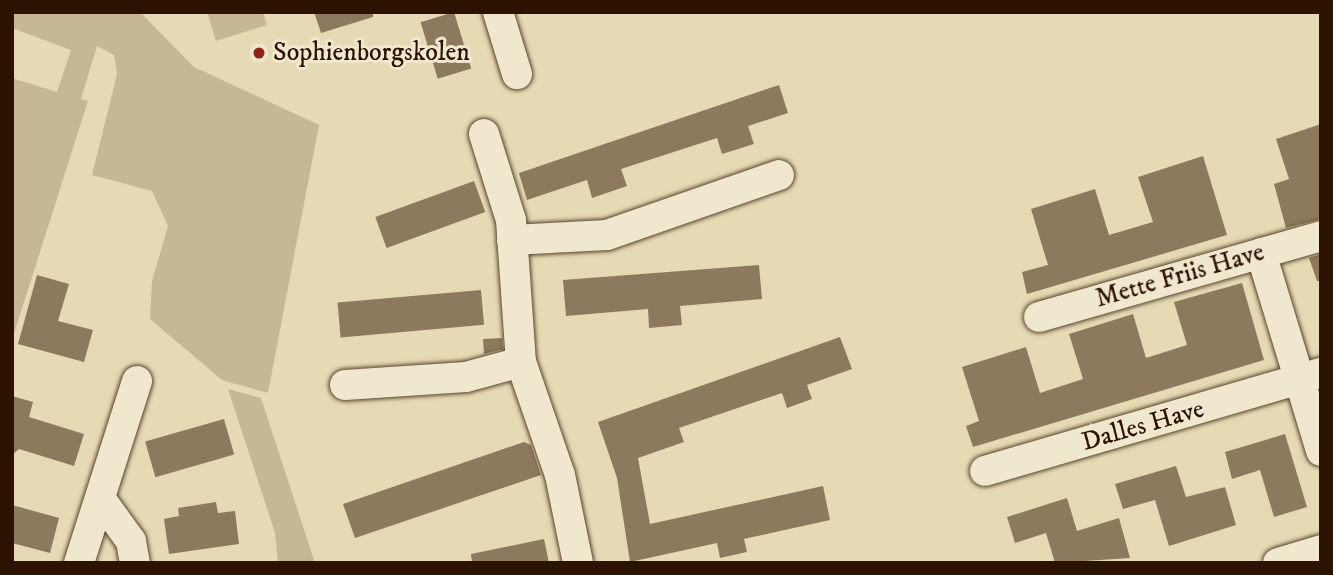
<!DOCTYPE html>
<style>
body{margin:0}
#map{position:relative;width:1333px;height:575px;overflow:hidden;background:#e6dab4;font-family:"IM FELL DW Pica",serif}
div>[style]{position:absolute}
.green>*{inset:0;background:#c6b895}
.building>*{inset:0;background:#8d7a5e;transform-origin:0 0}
.roads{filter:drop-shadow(0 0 2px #5a442d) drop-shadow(0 0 2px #5a442d)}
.minor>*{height:30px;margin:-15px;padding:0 15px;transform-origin:15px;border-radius:15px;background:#efe7ce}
.dots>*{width:19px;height:19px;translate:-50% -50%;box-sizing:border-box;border:4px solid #efe7ce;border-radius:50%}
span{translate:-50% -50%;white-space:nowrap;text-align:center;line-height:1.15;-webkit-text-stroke:6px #efe7ce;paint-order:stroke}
.poi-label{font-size:26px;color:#2c1200}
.left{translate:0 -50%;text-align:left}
.street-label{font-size:26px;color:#2c1200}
.frame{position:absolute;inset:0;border:14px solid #2c1200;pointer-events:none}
</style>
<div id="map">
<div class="green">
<i style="clip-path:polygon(12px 12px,140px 12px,194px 67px,319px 125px,268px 393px,222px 380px,150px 319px,152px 281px,168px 226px,152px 191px,92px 175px,117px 74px,114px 55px,97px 46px,81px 99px,88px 101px,12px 340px,12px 78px,57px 92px,71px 50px,12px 28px)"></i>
<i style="clip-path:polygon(207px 12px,263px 12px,267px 25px,216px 41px)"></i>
<i style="clip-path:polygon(228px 389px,261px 398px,315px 563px,278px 563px,275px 533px)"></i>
</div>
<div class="building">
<i style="clip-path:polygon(314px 12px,373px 12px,373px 17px,321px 33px)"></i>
<i style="left:454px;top:12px;width:59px;height:35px;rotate:73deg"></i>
<i style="clip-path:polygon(779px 85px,788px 113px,748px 126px,754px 144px,722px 154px,717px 138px,621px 169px,627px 186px,592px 198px,587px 180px,527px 200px,519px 173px)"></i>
<i style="clip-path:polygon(1321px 124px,1321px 219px,1286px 228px,1274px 184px,1289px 179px,1276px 139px)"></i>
<i style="clip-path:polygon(1203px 156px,1227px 235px,1027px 294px,1022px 272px,1048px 265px,1031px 209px,1095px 189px,1109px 235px,1153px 222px,1138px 177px)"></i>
<i style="left:474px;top:181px;width:33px;height:105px;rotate:70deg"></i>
<i style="clip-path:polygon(1321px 254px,1321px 281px,1317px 281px,1309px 258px)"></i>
<i style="clip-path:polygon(759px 265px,762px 299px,680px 306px,682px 325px,649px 328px,648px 309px,566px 316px,563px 280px)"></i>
<i style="clip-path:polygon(37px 275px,69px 284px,58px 321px,93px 330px,84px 362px,18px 344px)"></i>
<i style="clip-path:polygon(1242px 283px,1264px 360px,973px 447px,966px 426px,979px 421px,962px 367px,1026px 347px,1040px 393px,1083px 379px,1069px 334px,1133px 314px,1146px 358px,1187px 345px,1174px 302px)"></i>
<i style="left:481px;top:290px;width:35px;height:144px;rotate:85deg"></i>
<i style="clip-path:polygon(840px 337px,852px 369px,807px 385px,812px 399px,787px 408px,782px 393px,679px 428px,684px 442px,638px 458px,650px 524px,823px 486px,830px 520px,744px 539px,747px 552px,720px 558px,717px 543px,630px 562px,617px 478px,598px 422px)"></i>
<i style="clip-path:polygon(502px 338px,503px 349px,484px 354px,483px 339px)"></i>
<i style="clip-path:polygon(12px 396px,33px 402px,29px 417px,84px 434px,74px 466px,19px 449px,12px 455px)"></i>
<i style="left:224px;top:419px;width:37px;height:82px;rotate:74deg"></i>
<i style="clip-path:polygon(1285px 434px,1307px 507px,1274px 517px,1260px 470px,1232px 479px,1225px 452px)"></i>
<i style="clip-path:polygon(524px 442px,531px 445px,541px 475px,355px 538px,343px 504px)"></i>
<i style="clip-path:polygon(1176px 466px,1186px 497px,1225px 487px,1236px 525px,1169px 546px,1155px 500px,1123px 509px,1115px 484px)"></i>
<i style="clip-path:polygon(1067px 498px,1077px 531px,1119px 518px,1130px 558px,1055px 563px,1046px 533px,1015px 543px,1007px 517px)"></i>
<i style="clip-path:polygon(216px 502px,218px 513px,235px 511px,239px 544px,169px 554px,164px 519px,179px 516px,178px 508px)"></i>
<i style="clip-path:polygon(12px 505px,59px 518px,50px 553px,12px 543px)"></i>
<i style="clip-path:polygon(544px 539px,549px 563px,472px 563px,471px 554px)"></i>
</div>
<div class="roads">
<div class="minor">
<i style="left:498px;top:12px;width:65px;rotate:73deg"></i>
<i style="left:484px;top:134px;width:90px;rotate:72.6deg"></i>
<i style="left:511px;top:220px;width:142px;rotate:86deg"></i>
<i style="left:521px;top:362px;width:120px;rotate:71deg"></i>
<i style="left:560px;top:475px;width:90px;rotate:78.4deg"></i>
<i style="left:512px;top:240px;width:95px;rotate:-3deg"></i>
<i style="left:607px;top:235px;width:182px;rotate:-19.2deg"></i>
<i style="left:1261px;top:253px;width:207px;rotate:73.1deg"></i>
<i style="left:1039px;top:317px;width:293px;rotate:-16deg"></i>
<i style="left:345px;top:385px;width:121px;rotate:-3.8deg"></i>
<i style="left:466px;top:377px;width:57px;rotate:-15.3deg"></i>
<i style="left:985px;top:471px;width:350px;rotate:-16.3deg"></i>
<i style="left:102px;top:501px;width:49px;rotate:54.1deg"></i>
<i style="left:131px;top:541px;width:22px;rotate:80deg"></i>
<i style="left:79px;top:563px;width:191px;rotate:-72.3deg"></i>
<i style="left:1278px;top:563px;width:45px;rotate:-16.8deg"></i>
</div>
</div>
<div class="dots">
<i style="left:259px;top:53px;background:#8f2418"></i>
</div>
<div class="poi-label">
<span class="left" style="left:273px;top:53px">Sophienborgskolen</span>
</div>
<div class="street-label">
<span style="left:1180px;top:276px;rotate:-16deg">Mette Friis Have</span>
<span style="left:1143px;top:426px;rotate:-16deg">Dalles Have</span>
</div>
<div class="frame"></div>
</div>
